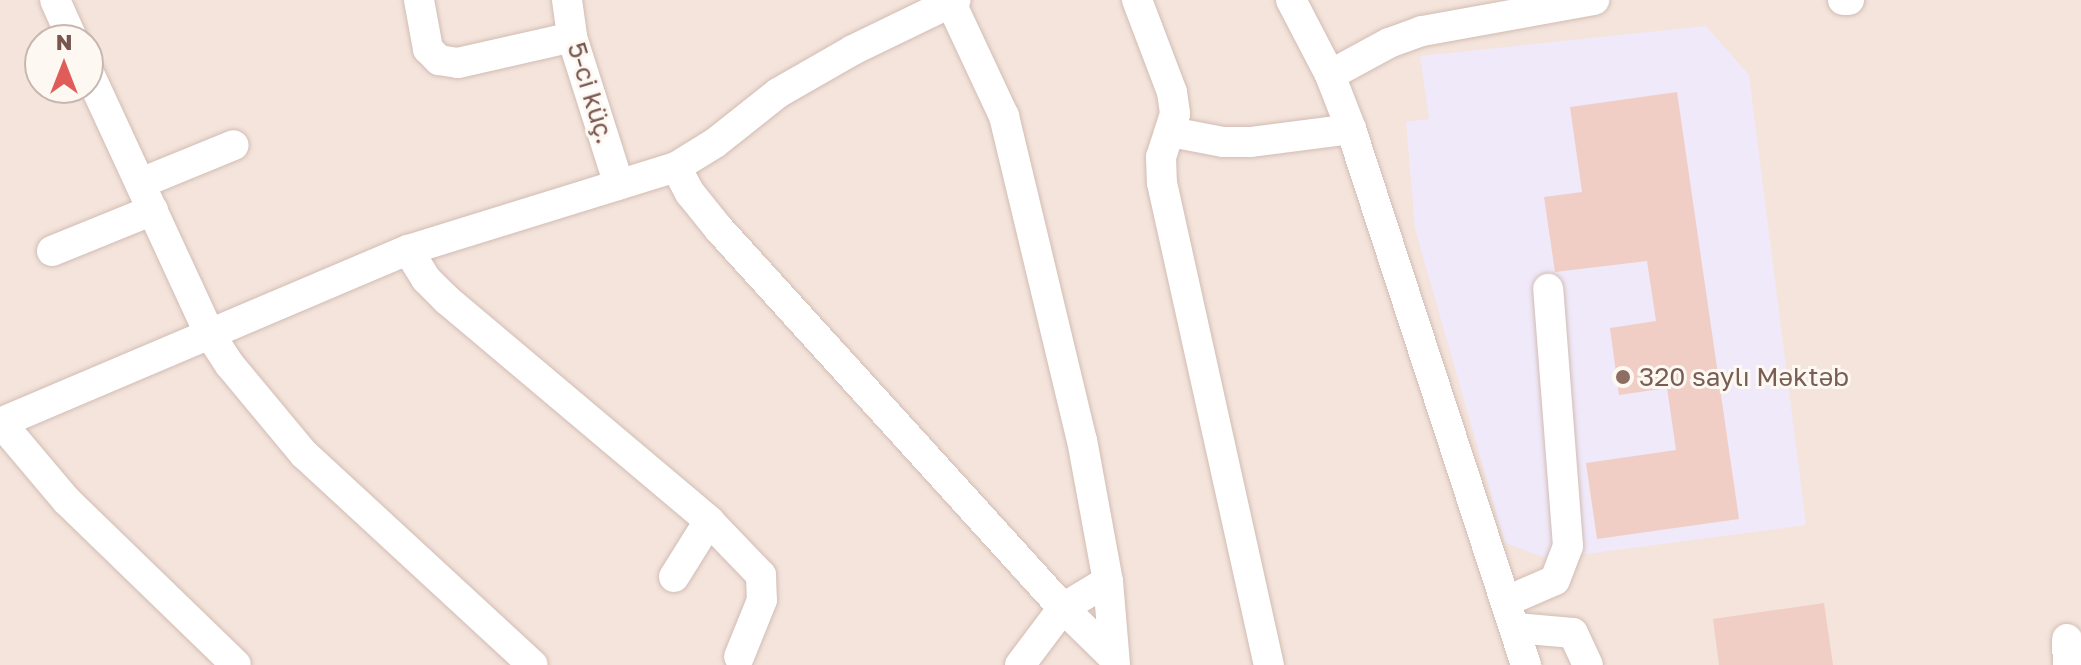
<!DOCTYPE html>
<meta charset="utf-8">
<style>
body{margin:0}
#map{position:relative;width:2081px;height:665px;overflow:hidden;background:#fcf3ed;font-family:"Golos Text",sans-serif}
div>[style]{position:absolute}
.residential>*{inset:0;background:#f4e4db}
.education>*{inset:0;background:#f0e9f9}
.building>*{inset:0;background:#f0cec5}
.roads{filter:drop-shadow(0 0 2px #d1bcb4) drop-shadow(0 0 2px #d1bcb4)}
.minor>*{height:30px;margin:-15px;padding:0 15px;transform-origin:15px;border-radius:15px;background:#fff}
.dots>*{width:22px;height:22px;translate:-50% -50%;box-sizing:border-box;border:4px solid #fef8f3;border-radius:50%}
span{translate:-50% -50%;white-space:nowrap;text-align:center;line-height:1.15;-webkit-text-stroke:6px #fef8f3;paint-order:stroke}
.street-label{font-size:26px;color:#77564f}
.education-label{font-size:26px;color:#785e54}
.left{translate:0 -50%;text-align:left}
.north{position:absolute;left:24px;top:24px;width:80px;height:80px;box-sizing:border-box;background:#fef8f3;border:2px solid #c8b7b1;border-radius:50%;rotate:0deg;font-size:22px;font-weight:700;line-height:32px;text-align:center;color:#77564f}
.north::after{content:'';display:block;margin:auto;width:28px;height:36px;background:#df5c59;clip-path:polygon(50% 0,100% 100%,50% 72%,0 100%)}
</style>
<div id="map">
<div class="residential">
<i style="clip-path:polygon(evenodd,0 0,2081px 0,2081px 665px,0 665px,0 0,40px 40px,88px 40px,88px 88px,40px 88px,40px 40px)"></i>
</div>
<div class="education">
<i style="clip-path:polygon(1706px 26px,1749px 75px,1806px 525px,1548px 559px,1505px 543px,1415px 229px,1406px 122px,1429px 119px,1420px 56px)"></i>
</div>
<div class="building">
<i style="clip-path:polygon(1677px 92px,1739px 519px,1597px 539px,1586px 463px,1676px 450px,1667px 388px,1619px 395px,1610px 328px,1656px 321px,1647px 261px,1555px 272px,1544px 197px,1582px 192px,1570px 107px)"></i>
<i style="clip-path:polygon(1824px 603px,1833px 665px,1719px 665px,1713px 619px)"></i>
</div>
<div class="roads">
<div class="minor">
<i style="left:55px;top:0;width:44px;rotate:65.8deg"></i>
<i style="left:419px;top:0;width:50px;rotate:79.6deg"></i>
<i style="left:428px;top:49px;width:16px;rotate:45deg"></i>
<i style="left:439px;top:60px;width:19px;rotate:9deg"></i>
<i style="left:458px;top:63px;width:117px;rotate:-12.8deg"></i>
<i style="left:567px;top:0;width:37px;rotate:82deg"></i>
<i style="left:572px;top:37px;width:155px;rotate:72.4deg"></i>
<i style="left:1137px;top:0;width:98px;rotate:69.2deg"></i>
<i style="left:1172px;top:92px;width:22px;rotate:82deg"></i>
<i style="left:1175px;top:114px;width:45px;rotate:108deg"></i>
<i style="left:1161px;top:157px;width:26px;rotate:88deg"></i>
<i style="left:1162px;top:183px;width:494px;rotate:77.5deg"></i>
<i style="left:1291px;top:0;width:85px;rotate:62.5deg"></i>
<i style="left:1330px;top:75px;width:58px;rotate:68.7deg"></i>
<i style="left:1351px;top:129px;width:564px;rotate:71.92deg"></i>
<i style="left:1843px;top:0;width:6px"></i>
<i style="left:951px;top:3px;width:125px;rotate:64.9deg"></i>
<i style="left:1004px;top:116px;width:333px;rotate:76.5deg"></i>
<i style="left:1082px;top:440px;width:143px;rotate:79.6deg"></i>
<i style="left:1108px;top:581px;width:84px;rotate:85.2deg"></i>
<i style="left:88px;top:71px;width:289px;rotate:65.2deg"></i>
<i style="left:209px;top:333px;width:38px;rotate:57deg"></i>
<i style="left:230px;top:365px;width:116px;rotate:50.3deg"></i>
<i style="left:304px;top:454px;width:311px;rotate:42.7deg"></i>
<i style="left:1330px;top:75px;width:67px;rotate:-28.5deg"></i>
<i style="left:1389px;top:43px;width:35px;rotate:-20deg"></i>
<i style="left:1422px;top:31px;width:175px;rotate:-10.2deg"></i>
<i style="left:1171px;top:132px;width:53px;rotate:10.9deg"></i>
<i style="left:1223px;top:142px;width:28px"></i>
<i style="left:1251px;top:142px;width:101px;rotate:-7.4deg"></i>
<i style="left:676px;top:167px;width:30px;rotate:62deg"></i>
<i style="left:690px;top:193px;width:46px;rotate:51.1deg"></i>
<i style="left:719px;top:229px;width:512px;rotate:47.77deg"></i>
<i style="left:1063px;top:608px;width:69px;rotate:44.4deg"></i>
<i style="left:141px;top:183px;width:100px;rotate:-22.2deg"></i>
<i style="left:408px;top:250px;width:34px;rotate:58deg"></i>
<i style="left:426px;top:279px;width:30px;rotate:45deg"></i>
<i style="left:447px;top:300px;width:343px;rotate:40.1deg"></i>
<i style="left:709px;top:521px;width:75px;rotate:46.1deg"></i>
<i style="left:761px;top:575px;width:25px;rotate:88deg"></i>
<i style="left:762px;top:600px;width:61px;rotate:112deg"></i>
<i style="left:52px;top:251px;width:109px;rotate:-22.1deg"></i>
<i style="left:0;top:423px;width:443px;rotate:-23deg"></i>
<i style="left:408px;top:250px;width:281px;rotate:-17.2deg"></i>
<i style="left:676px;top:167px;width:46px;rotate:-31.6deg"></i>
<i style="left:715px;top:143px;width:80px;rotate:-38.4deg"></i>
<i style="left:778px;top:93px;width:86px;rotate:-29.8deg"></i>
<i style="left:853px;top:50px;width:114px;rotate:-25.9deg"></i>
<i style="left:1px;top:423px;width:102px;rotate:49.8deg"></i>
<i style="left:67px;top:501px;width:235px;rotate:44.1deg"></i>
<i style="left:674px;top:577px;width:66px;rotate:-58deg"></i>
<i style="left:1507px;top:601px;width:52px;rotate:-23.6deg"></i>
<i style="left:1555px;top:580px;width:36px;rotate:-69deg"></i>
<i style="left:1568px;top:546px;width:258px;rotate:-94.4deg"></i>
<i style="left:1516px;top:628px;width:57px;rotate:5deg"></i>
<i style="left:1573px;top:633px;width:35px;rotate:65deg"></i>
<i style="left:2067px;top:639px;width:26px;rotate:88deg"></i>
<i style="left:1020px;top:665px;width:71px;rotate:-53deg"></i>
<i style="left:1063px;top:608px;width:52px;rotate:-31deg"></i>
</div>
</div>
<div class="dots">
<i style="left:1623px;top:377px;background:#8d6e63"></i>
</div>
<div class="street-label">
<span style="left:591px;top:93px;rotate:73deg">5-ci küç.</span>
</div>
<div class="education-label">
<span class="left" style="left:1639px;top:377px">320 saylı Məktəb</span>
</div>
<div class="north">N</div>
</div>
